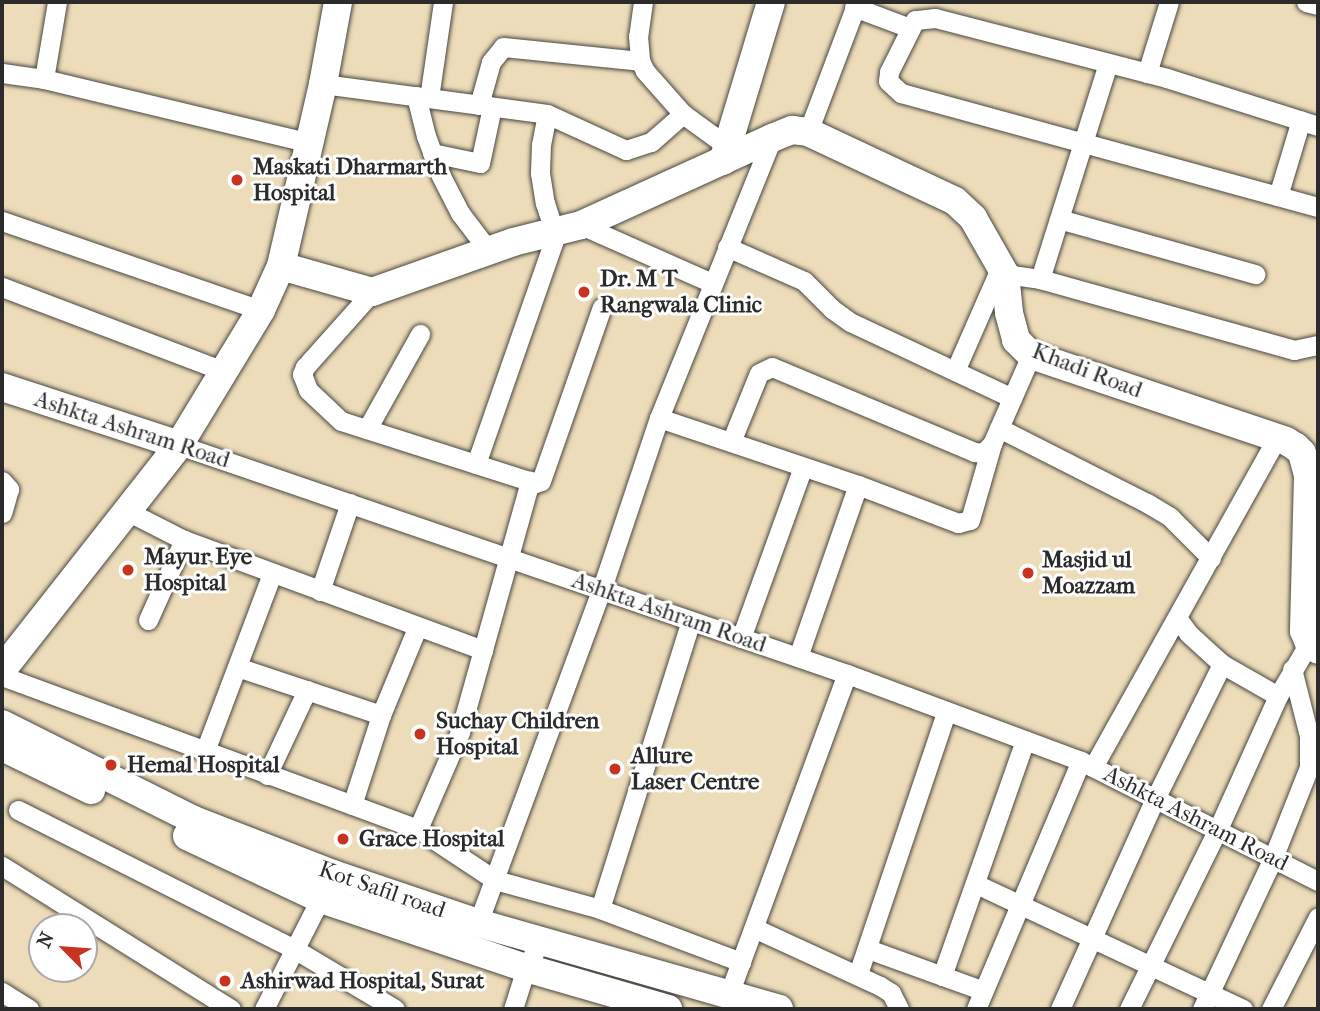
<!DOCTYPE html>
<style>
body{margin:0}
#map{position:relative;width:1320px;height:1011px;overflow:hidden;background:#eddcb9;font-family:"IM FELL French Canon",serif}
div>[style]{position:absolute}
.roads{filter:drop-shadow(0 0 2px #484640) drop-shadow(0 0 2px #484640)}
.street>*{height:19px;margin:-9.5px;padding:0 9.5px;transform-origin:9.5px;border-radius:9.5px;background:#fff}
.secondary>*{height:28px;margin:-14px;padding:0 14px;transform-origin:14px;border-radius:14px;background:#fff}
.dots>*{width:19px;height:19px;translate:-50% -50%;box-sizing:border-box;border:4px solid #fff;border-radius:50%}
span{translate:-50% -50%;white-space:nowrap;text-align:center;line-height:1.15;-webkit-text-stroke:6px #fff;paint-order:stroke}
.poi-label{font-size:23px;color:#2b2b2b;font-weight:700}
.left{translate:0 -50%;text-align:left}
.street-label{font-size:23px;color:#2b2b2b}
.frame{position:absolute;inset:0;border:4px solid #2b2b2b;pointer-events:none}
.north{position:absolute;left:28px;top:913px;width:70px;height:70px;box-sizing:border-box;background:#fff;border:2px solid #aaa;border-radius:50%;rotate:295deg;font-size:19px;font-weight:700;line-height:28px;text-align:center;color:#2b2b2b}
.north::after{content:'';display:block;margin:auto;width:24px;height:32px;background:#c8321e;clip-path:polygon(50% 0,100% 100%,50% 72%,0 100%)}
</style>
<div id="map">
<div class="roads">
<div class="street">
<i style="left:643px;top:2px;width:34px;rotate:98deg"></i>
<i style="left:638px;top:36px;width:25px;rotate:85deg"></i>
<i style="left:640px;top:61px;width:11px;rotate:63deg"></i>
<i style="left:645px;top:71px;width:57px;rotate:48.5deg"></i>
<i style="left:683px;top:114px;width:54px;rotate:36deg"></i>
<i style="left:1306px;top:2px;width:12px;rotate:14deg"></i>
<i style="left:854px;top:7px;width:60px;rotate:20.6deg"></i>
<i style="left:2px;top:73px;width:42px;rotate:8.1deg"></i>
<i style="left:44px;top:79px;width:274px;rotate:13.5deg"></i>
<i style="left:1147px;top:73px;width:74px;rotate:-72.8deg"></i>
<i style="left:44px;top:79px;width:78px;rotate:-80.4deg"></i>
<i style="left:323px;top:84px;width:226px;rotate:7.6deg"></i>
<i style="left:547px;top:114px;width:87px;rotate:24.5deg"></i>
<i style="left:626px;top:150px;width:26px;rotate:-18deg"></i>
<i style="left:651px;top:142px;width:43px;rotate:-41.2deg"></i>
<i style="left:416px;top:96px;width:41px;rotate:76deg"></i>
<i style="left:426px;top:136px;width:43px;rotate:69.4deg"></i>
<i style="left:441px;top:176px;width:42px;rotate:62.8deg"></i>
<i style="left:460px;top:213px;width:48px;rotate:52.7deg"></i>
<i style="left:429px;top:98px;width:97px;rotate:-81.7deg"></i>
<i style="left:479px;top:105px;width:45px;rotate:-74.4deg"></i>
<i style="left:491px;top:62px;width:19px;rotate:-51deg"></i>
<i style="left:503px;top:47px;width:138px;rotate:5.8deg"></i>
<i style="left:547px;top:114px;width:31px;rotate:101deg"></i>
<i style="left:541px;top:144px;width:29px;rotate:92deg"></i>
<i style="left:540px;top:173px;width:30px;rotate:81deg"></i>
<i style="left:545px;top:203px;width:29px;rotate:72deg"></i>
<i style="left:1318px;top:126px;width:158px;rotate:-162.4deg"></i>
<i style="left:1167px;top:78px;width:240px;rotate:-165.5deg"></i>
<i style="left:935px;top:18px;width:20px;rotate:174deg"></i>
<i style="left:915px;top:20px;width:58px;rotate:116.6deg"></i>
<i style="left:889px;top:72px;width:9px;rotate:96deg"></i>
<i style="left:888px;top:81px;width:18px;rotate:43deg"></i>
<i style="left:901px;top:93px;width:432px;rotate:15.3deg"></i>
<i style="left:808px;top:132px;width:139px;rotate:-69.3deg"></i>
<i style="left:432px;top:153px;width:49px;rotate:11.8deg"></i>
<i style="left:480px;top:163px;width:57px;rotate:-77.9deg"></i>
<i style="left:1278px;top:196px;width:79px;rotate:-73.2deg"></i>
<i style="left:1059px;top:219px;width:204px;rotate:15.7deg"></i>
<i style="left:2px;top:221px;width:274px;rotate:19deg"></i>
<i style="left:581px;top:225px;width:143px;rotate:23.9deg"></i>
<i style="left:727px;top:247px;width:84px;rotate:23.8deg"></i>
<i style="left:804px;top:281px;width:40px;rotate:45deg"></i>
<i style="left:832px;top:309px;width:22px;rotate:36deg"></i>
<i style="left:850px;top:322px;width:179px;rotate:25.1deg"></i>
<i style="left:1005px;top:274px;width:35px;rotate:8deg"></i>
<i style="left:1040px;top:279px;width:264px;rotate:15.6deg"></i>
<i style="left:1294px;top:350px;width:25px;rotate:-12deg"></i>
<i style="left:1040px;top:279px;width:226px;rotate:-72.5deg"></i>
<i style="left:2px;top:287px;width:240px;rotate:20.8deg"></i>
<i style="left:372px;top:292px;width:101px;rotate:131.8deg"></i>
<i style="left:305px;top:367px;width:8px;rotate:113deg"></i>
<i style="left:302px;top:374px;width:17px;rotate:69deg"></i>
<i style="left:308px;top:390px;width:45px;rotate:43.2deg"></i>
<i style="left:341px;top:421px;width:204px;rotate:17.7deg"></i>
<i style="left:535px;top:483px;width:6px;rotate:-18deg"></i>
<i style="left:541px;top:481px;width:184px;rotate:-70.7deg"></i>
<i style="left:955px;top:371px;width:115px;rotate:-66.3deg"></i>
<i style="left:659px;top:418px;width:210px;rotate:18.6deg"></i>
<i style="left:858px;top:485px;width:107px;rotate:20.8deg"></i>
<i style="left:958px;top:523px;width:12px;rotate:-14deg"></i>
<i style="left:970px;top:520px;width:79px;rotate:-73.9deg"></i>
<i style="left:999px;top:428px;width:166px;rotate:26.9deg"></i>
<i style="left:1147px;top:503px;width:27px;rotate:31deg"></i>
<i style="left:1170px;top:517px;width:58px;rotate:45deg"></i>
<i style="left:367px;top:429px;width:109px;rotate:-60.8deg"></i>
<i style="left:731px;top:442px;width:74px;rotate:-67.9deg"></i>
<i style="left:759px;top:373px;width:14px;rotate:-25deg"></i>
<i style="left:772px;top:367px;width:219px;rotate:22.8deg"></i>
<i style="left:974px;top:452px;width:9px;rotate:6deg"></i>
<i style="left:983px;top:453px;width:13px;rotate:-45deg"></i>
<i style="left:992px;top:444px;width:97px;rotate:-66.3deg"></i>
<i style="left:179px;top:445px;width:706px;rotate:18.92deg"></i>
<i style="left:847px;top:674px;width:250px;rotate:20.4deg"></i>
<i style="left:1081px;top:761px;width:266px;rotate:26.9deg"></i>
<i style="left:476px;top:464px;width:247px;rotate:-70.8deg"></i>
<i style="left:2px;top:481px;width:11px;rotate:49deg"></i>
<i style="left:9px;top:489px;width:25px;rotate:106deg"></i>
<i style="left:125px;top:510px;width:66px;rotate:27deg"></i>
<i style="left:184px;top:540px;width:319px;rotate:20.2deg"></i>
<i style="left:320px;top:591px;width:93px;rotate:-71.2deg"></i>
<i style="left:1177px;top:618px;width:20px;rotate:53deg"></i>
<i style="left:1189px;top:634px;width:45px;rotate:42.3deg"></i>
<i style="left:1222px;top:664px;width:64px;rotate:29.7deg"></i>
<i style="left:148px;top:620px;width:88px;rotate:-65.8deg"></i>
<i style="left:741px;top:638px;width:182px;rotate:-70.1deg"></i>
<i style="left:798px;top:657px;width:182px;rotate:-70.8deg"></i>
<i style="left:237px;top:667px;width:152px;rotate:18.4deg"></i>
<i style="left:2px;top:676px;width:443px;rotate:20.2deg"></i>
<i style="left:418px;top:829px;width:92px;rotate:33.5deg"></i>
<i style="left:495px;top:880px;width:109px;rotate:15.4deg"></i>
<i style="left:600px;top:909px;width:151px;rotate:20.6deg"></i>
<i style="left:205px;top:751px;width:189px;rotate:-69.3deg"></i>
<i style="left:1093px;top:767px;width:377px;rotate:-60.8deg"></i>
<i style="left:267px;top:775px;width:94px;rotate:-64.8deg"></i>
<i style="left:352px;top:805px;width:95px;rotate:-72.1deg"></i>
<i style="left:381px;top:715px;width:94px;rotate:-67.5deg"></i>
<i style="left:18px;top:810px;width:311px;rotate:26.7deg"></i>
<i style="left:296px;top:950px;width:115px;rotate:30.8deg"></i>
<i style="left:418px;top:829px;width:106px;rotate:-66.6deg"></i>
<i style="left:460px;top:732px;width:261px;rotate:-74.4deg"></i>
<i style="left:2px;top:866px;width:270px;rotate:32deg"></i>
<i style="left:976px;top:884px;width:295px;rotate:25.1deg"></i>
<i style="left:600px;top:909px;width:302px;rotate:-72.5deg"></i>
<i style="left:478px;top:923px;width:354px;rotate:-69.7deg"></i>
<i style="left:601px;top:591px;width:182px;rotate:-71.5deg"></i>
<i style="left:659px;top:418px;width:302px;rotate:-68deg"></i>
<i style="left:754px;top:928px;width:139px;rotate:24.7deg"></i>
<i style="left:880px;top:986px;width:13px;rotate:32deg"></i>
<i style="left:891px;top:993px;width:18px;rotate:63deg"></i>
<i style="left:868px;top:949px;width:123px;rotate:19.9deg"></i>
<i style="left:858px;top:974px;width:276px;rotate:-71.4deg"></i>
<i style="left:942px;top:976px;width:250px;rotate:-70.6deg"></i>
<i style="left:2px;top:992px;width:32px;rotate:32deg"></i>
<i style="left:729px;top:994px;width:341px;rotate:-69.8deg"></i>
<i style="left:264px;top:1009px;width:136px;rotate:-62.9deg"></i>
<i style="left:513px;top:1009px;width:43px;rotate:-72.4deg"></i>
<i style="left:526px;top:968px;width:30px;rotate:-62deg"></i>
<i style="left:976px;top:1009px;width:269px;rotate:-67.1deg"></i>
<i style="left:1060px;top:1009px;width:230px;rotate:-65.7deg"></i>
<i style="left:1155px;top:799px;width:151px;rotate:-63.6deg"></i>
<i style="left:1129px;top:1009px;width:201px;rotate:-63.7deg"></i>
<i style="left:1218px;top:829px;width:146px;rotate:-65.7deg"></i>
<i style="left:1278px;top:696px;width:61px;rotate:-59.7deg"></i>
<i style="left:1202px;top:1009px;width:167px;rotate:-64.8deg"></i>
<i style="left:1273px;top:858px;width:98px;rotate:-68.4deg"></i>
<i style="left:1309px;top:767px;width:31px;rotate:-90deg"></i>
<i style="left:1309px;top:736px;width:69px;rotate:-104.2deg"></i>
<i style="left:1271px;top:1009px;width:103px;rotate:-62.9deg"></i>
</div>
<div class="secondary">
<i style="left:723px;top:161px;width:166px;rotate:-73.2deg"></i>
<i style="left:281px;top:266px;width:95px;rotate:15.9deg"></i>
<i style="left:372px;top:292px;width:150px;rotate:-19.5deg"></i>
<i style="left:513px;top:242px;width:70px;rotate:-14deg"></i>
<i style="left:581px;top:225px;width:210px;rotate:-24.5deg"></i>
<i style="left:772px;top:138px;width:22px;rotate:-22deg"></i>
<i style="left:792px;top:130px;width:16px;rotate:7deg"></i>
<i style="left:808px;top:132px;width:162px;rotate:25.1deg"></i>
<i style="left:955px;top:201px;width:25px;rotate:43deg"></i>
<i style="left:973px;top:218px;width:64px;rotate:60.3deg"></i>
<i style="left:1005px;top:274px;width:39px;rotate:84deg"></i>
<i style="left:1009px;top:313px;width:28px;rotate:75deg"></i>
<i style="left:1016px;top:340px;width:21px;rotate:45deg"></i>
<i style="left:1031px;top:355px;width:269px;rotate:18.6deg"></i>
<i style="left:1286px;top:441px;width:12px;rotate:31deg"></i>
<i style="left:1296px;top:447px;width:8px;rotate:45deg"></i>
<i style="left:1302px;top:453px;width:24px;rotate:75deg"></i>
<i style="left:1308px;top:476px;width:155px;rotate:91.5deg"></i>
<i style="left:1304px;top:631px;width:13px;rotate:67deg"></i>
<i style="left:1309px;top:643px;width:11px;rotate:38deg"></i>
<i style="left:2px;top:387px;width:186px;rotate:18.1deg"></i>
<i style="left:2px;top:670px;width:286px;rotate:-51.8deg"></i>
<i style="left:179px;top:445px;width:158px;rotate:-58.7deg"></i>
<i style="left:261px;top:310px;width:48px;rotate:-65.6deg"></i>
<i style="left:281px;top:266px;width:187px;rotate:-77deg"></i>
<i style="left:323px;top:84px;width:83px;rotate:-79.6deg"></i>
<i style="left:2px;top:724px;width:215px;rotate:26.6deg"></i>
<i style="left:194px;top:820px;width:149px;rotate:21.2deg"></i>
<i style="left:333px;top:874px;width:153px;rotate:18.7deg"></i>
<i style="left:478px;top:923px;width:313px;rotate:15.9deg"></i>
<i style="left:2px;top:747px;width:99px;rotate:25.8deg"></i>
<i style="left:187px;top:836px;width:148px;rotate:25.2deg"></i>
<i style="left:321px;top:899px;width:216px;rotate:18.6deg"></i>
<i style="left:526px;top:968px;width:148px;rotate:16.1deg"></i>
</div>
</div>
<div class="dots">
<i style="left:237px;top:180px;background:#c8321e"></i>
<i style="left:584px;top:292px;background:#c8321e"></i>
<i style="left:128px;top:570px;background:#c8321e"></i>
<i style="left:1028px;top:573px;background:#c8321e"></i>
<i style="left:420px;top:734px;background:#c8321e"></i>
<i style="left:111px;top:765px;background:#c8321e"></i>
<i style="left:615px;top:769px;background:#c8321e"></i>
<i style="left:343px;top:839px;background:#c8321e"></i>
<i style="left:225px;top:981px;background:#c8321e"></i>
</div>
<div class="poi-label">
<span class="left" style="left:253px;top:180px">Maskati Dharmarth<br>Hospital</span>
<span class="left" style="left:600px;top:292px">Dr. M T<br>Rangwala Clinic</span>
<span class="left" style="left:144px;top:570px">Mayur Eye<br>Hospital</span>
<span class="left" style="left:1042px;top:573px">Masjid ul<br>Moazzam</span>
<span class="left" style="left:436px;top:734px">Suchay Children<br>Hospital</span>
<span class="left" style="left:631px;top:769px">Allure<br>Laser Centre</span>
<span class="left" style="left:127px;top:765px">Hemal Hospital</span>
<span class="left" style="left:359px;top:839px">Grace Hospital</span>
<span class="left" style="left:241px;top:981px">Ashirwad Hospital, Surat</span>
</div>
<div class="street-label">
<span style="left:1087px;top:371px;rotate:21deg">Khadi Road</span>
<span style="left:132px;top:430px;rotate:18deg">Ashkta Ashram Road</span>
<span style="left:669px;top:613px;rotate:19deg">Ashkta Ashram Road</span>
<span style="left:1196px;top:819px;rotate:27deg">Ashkta Ashram Road</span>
<span style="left:382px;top:890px;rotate:19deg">Kot Safil road</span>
</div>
<div class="frame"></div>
<div class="north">N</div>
</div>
